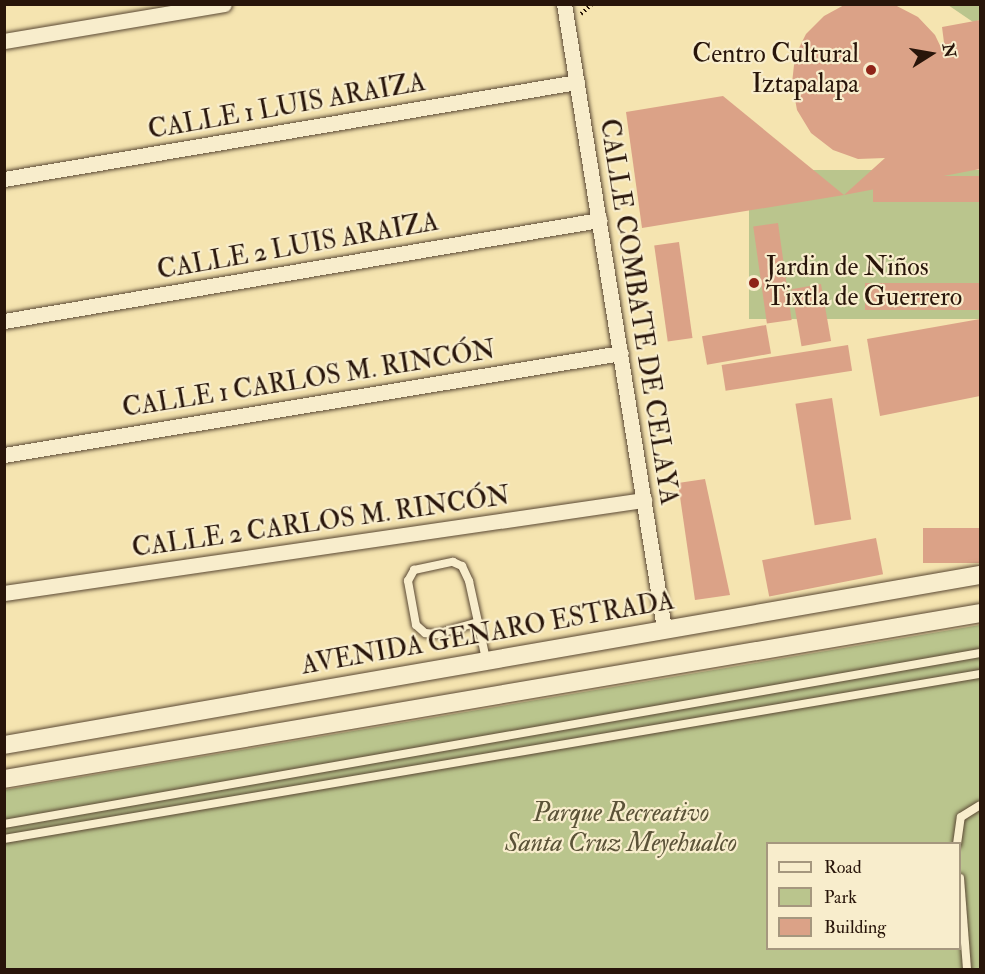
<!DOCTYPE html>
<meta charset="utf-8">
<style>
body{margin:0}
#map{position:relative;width:985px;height:974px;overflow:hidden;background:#f5e4b0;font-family:"IM FELL Double Pica",serif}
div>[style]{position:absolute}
.green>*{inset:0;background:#bac58d;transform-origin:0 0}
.building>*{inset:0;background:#dba287;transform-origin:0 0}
.path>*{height:4px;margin-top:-2px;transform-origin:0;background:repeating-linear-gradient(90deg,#28150a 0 1.5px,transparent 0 4.5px)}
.roads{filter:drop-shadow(0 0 2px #5b4934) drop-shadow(0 0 2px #5b4934)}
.service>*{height:8px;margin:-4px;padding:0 4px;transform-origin:4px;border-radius:4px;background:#f8edcc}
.minor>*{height:15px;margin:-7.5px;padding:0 7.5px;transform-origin:7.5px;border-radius:7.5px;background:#f8edcc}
.tertiary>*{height:18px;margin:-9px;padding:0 9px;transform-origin:9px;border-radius:9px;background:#f8edcc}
.dots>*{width:16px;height:16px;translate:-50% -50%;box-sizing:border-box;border:3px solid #f8edcc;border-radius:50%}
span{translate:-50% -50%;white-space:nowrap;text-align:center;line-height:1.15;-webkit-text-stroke:4.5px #f8edcc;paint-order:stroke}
.poi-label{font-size:26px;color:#28150a}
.right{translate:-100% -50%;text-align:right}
.left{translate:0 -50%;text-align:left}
.street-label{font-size:26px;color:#28150a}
.park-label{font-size:26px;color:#5b5338;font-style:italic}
.frame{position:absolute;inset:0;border:6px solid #28150a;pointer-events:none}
.legend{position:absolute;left:766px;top:842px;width:195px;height:108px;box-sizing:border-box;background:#f8edcc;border:2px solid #a5977e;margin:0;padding:8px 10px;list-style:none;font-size:18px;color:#28150a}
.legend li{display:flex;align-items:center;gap:12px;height:30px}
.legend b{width:30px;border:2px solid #a5977e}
.north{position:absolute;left:901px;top:24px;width:60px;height:60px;-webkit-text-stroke:4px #f8edcc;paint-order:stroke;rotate:79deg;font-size:16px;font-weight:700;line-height:24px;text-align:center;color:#28150a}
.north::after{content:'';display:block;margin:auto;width:21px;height:27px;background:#28150a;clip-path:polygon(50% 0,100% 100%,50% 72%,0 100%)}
</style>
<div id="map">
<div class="green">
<i style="clip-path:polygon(948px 5px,980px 5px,980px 20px,973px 22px)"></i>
<i style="left:979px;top:170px;width:149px;height:230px;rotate:90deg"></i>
<i style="clip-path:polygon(evenodd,980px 625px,980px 969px,5px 969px,4px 790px,980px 625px,768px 844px,960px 844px,960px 948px,768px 948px,768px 844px)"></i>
</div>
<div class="building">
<i style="clip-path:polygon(846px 4px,893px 4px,918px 17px,935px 35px,946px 58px,942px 27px,980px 20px,980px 169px,844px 195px,885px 158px,858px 159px,833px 150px,811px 133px,797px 110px,792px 83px,795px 56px,806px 34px,824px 16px)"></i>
<i style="clip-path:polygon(723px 96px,844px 195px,642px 228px,626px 112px)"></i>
<i style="left:980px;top:176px;width:26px;height:107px;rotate:90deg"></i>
<i style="left:778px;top:223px;width:98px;height:25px;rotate:82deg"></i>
<i style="left:679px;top:242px;width:97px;height:25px;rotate:82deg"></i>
<i style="left:980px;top:283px;width:27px;height:115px;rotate:90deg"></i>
<i style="left:821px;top:284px;width:58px;height:30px;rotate:80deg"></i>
<i style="clip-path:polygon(980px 319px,980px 396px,880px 416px,867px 339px)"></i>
<i style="left:766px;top:325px;width:29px;height:65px;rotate:80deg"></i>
<i style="left:848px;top:345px;width:26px;height:128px;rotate:81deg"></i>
<i style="left:832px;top:398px;width:123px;height:37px;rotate:81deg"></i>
<i style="clip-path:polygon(705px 479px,730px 595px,695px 600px,678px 483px)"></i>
<i style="left:980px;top:528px;width:35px;height:57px;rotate:90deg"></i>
<i style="left:876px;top:538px;width:37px;height:116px;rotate:79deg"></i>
</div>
<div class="path">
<i style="left:581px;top:14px;width:15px;rotate:-42deg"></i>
</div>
<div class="roads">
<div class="service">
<i style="left:478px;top:622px;width:43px;rotate:163.7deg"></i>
<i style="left:437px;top:634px;width:12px;rotate:-175deg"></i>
<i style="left:425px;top:633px;width:12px;rotate:-138deg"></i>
<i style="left:416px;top:625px;width:45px;rotate:-100.3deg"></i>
<i style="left:408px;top:581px;width:13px;rotate:-61deg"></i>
<i style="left:414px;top:570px;width:40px;rotate:-12deg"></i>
<i style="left:453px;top:562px;width:10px;rotate:24deg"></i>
<i style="left:462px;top:566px;width:17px;rotate:65deg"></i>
<i style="left:469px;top:581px;width:42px;rotate:77.6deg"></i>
<i style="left:478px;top:622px;width:39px;rotate:78deg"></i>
<i style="left:4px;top:824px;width:991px;rotate:-9.94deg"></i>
<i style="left:4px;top:839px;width:990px;rotate:-9.6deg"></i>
<i style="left:957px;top:844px;width:27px;rotate:-82deg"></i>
<i style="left:961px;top:817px;width:22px;rotate:-32deg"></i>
<i style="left:960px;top:878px;width:92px;rotate:85.6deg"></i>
</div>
<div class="minor">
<i style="left:564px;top:4px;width:632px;rotate:80.9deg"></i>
<i style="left:4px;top:41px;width:223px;rotate:-9.5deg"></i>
<i style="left:4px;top:179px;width:581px;rotate:-9.61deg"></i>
<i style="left:4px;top:321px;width:604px;rotate:-9.63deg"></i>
<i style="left:4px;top:455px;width:625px;rotate:-9.39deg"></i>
<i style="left:4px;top:593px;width:647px;rotate:-8.27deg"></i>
</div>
<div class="tertiary">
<i style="left:4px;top:745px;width:991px;rotate:-9.88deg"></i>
<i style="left:4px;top:779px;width:990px;rotate:-9.65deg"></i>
</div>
</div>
<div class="dots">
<i style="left:871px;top:70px;background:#8f2418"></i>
<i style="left:754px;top:283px;background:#8f2418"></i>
</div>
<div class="poi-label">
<span class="right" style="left:859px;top:70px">Centro Cultural<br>Iztapalapa</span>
<span class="left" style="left:766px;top:283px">Jardin de Niños<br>Tixtla de Guerrero</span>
</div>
<div class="street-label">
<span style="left:287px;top:107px;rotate:-10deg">CALLE 1 LUIS ARAIZA</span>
<span style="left:298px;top:247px;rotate:-10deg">CALLE 2 LUIS ARAIZA</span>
<span style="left:638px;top:312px;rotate:81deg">CALLE COMBATE DE CELAYA</span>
<span style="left:309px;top:380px;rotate:-9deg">CALLE 1 CARLOS M. RINCÓN</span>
<span style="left:321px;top:523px;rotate:-8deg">CALLE 2 CARLOS M. RINCÓN</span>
<span style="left:488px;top:634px;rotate:-10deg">AVENIDA GENARO ESTRADA</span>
</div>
<div class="park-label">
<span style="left:621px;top:829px">Parque Recreativo<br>Santa Cruz Meyehualco</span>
</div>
<div class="frame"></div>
<ul class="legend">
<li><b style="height:8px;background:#f8edcc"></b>Road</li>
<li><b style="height:16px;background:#bac58d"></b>Park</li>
<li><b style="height:16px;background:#dba287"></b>Building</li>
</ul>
<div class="north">N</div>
</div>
